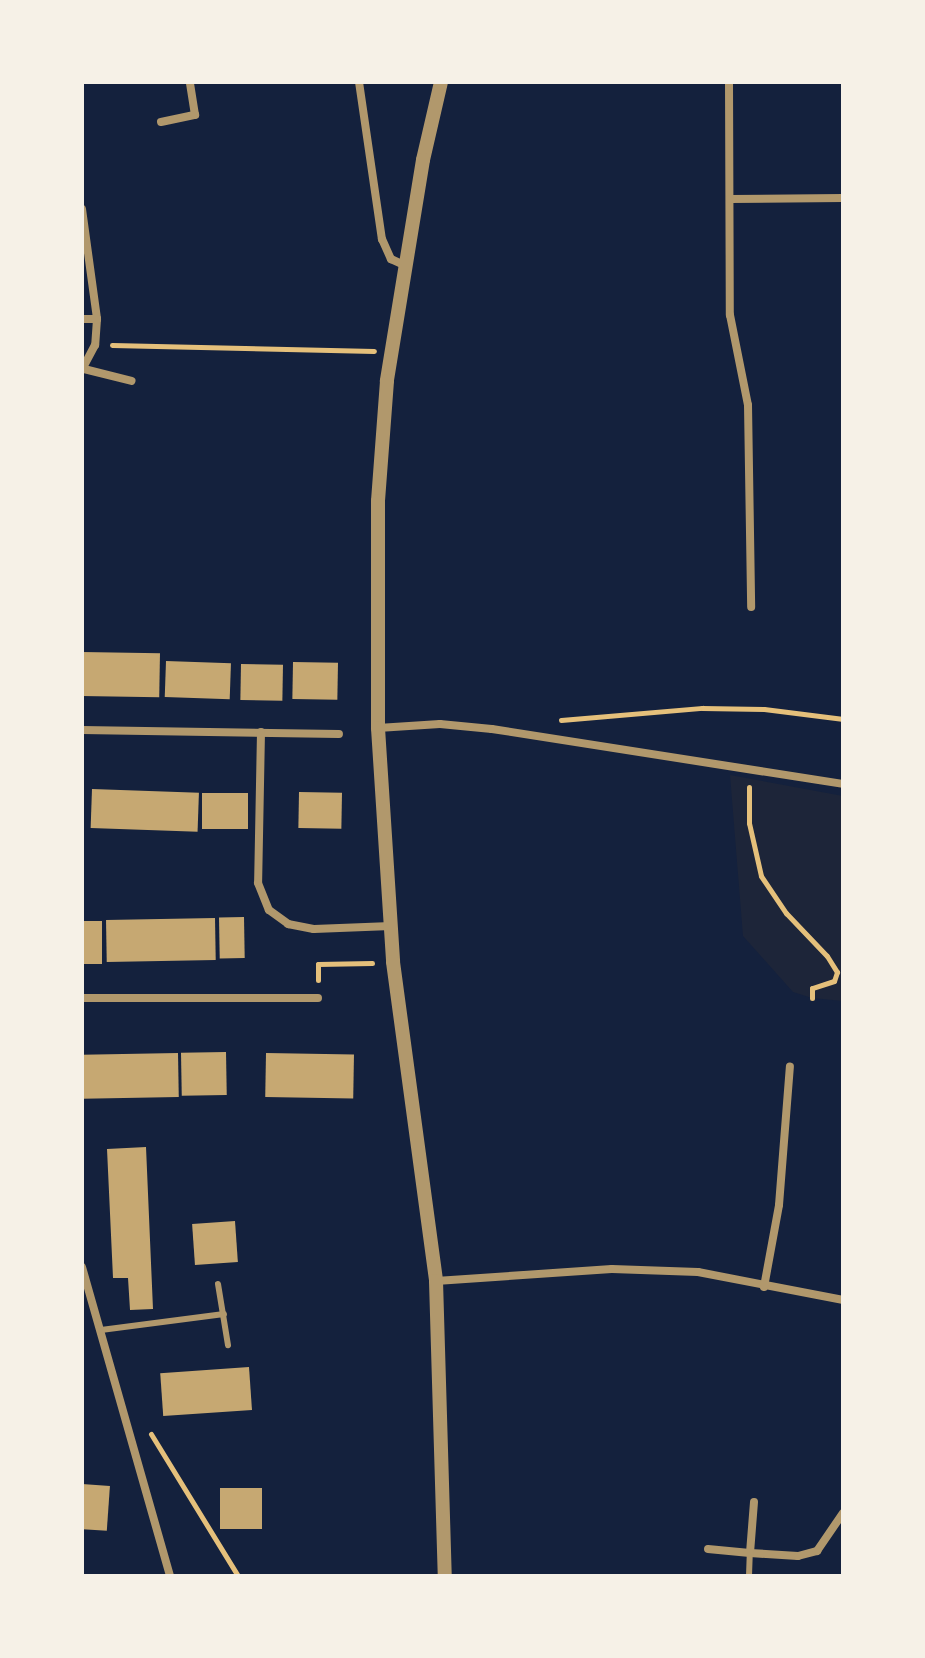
<!DOCTYPE html>
<style>
body{margin:0}
#map{position:relative;width:925px;height:1658px;overflow:hidden;background:#14213d;font-family:"Source Sans 3",sans-serif}
div>[style]{position:absolute}
.green>*{inset:0;background:#1d2539}
.building>*{inset:0;background:#c6a872;transform-origin:0 0}
.path>*{height:5px;margin:-2.5px;padding:0 2.5px;transform-origin:2.5px;border-radius:2.5px;background:#e5c07b}
.service>*{height:6px;margin:-3px;padding:0 3px;transform-origin:3px;border-radius:3px;background:#b1986c}
.minor>*{height:8px;margin:-4px;padding:0 4px;transform-origin:4px;border-radius:4px;background:#b1986c}
.tertiary>*{height:14px;margin:-7px;padding:0 7px;transform-origin:7px;border-radius:7px;background:#b1986c}
span{translate:-50% -50%;white-space:nowrap;text-align:center;line-height:1.15;-webkit-text-stroke:8px #f6f1e7;paint-order:stroke}
.frame{position:absolute;inset:0;border:84px solid #f6f1e7;pointer-events:none}
</style>
<div id="map">
<div class="green">
<i style="clip-path:polygon(730px 775px,843px 796px,843px 1001px,812px 998px,793px 992px,743px 936px)"></i>
</div>
<div class="building">
<i style="left:82px;top:652px;width:78px;height:44px;rotate:1deg"></i>
<i style="left:166px;top:661px;width:65px;height:36px;rotate:2deg"></i>
<i style="left:293px;top:662px;width:45px;height:37px;rotate:1deg"></i>
<i style="left:241px;top:664px;width:42px;height:36px;rotate:1deg"></i>
<i style="left:92px;top:789px;width:107px;height:39px;rotate:2deg"></i>
<i style="left:299px;top:792px;width:43px;height:36px;rotate:1deg"></i>
<i style="left:202px;top:793px;width:46px;height:36px"></i>
<i style="left:244px;top:917px;width:41px;height:25px;rotate:89deg"></i>
<i style="left:215px;top:918px;width:42px;height:109px;rotate:89deg"></i>
<i style="left:82px;top:921px;width:20px;height:43px"></i>
<i style="left:226px;top:1052px;width:43px;height:45px;rotate:89deg"></i>
<i style="left:178px;top:1053px;width:44px;height:96px;rotate:89deg"></i>
<i style="left:266px;top:1053px;width:88px;height:44px;rotate:1deg"></i>
<i style="clip-path:polygon(146px 1147px,153px 1309px,130px 1310px,128px 1278px,113px 1278px,107px 1149px)"></i>
<i style="left:235px;top:1221px;width:41px;height:43px;rotate:86deg"></i>
<i style="left:249px;top:1367px;width:43px;height:89px;rotate:86deg"></i>
<i style="left:82px;top:1484px;width:28px;height:45px;rotate:4deg"></i>
<i style="left:262px;top:1488px;width:41px;height:42px;rotate:90deg"></i>
</div>
<div class="path">
<i style="left:112px;top:345px;width:262px;rotate:1.3deg"></i>
<i style="left:561px;top:720px;width:142px;rotate:-4.9deg"></i>
<i style="left:702px;top:708px;width:62px;rotate:0.9deg"></i>
<i style="left:764px;top:709px;width:80px;rotate:7.2deg"></i>
<i style="left:749px;top:787px;width:36px;rotate:90deg"></i>
<i style="left:749px;top:823px;width:54px;rotate:77.2deg"></i>
<i style="left:761px;top:876px;width:45px;rotate:56deg"></i>
<i style="left:786px;top:913px;width:59px;rotate:46.4deg"></i>
<i style="left:827px;top:956px;width:19px;rotate:58deg"></i>
<i style="left:837px;top:972px;width:9px;rotate:108deg"></i>
<i style="left:834px;top:981px;width:23px;rotate:162deg"></i>
<i style="left:812px;top:988px;width:10px;rotate:90deg"></i>
<i style="left:318px;top:980px;width:16px;rotate:-90deg"></i>
<i style="left:318px;top:964px;width:54px;rotate:-1.1deg"></i>
<i style="left:151px;top:1434px;width:167px;rotate:58.5deg"></i>
</div>
<div class="service">
<i style="left:218px;top:1284px;width:62px;rotate:80.7deg"></i>
<i style="left:101px;top:1330px;width:124px;rotate:-7.4deg"></i>
<i style="left:749px;top:1576px;width:23px;rotate:-88deg"></i>
</div>
<div class="minor">
<i style="left:359px;top:82px;width:159px;rotate:81.7deg"></i>
<i style="left:382px;top:239px;width:22px;rotate:66deg"></i>
<i style="left:391px;top:259px;width:14px;rotate:25deg"></i>
<i style="left:729px;top:82px;width:233px;rotate:89.8deg"></i>
<i style="left:730px;top:315px;width:92px;rotate:78.7deg"></i>
<i style="left:748px;top:405px;width:202px;rotate:89.1deg"></i>
<i style="left:161px;top:122px;width:35px;rotate:-12deg"></i>
<i style="left:195px;top:115px;width:33px;rotate:-99deg"></i>
<i style="left:730px;top:199px;width:113px;rotate:-0.5deg"></i>
<i style="left:82px;top:209px;width:111px;rotate:82.2deg"></i>
<i style="left:97px;top:319px;width:26px;rotate:94deg"></i>
<i style="left:95px;top:345px;width:27px;rotate:118deg"></i>
<i style="left:82px;top:319px;width:15px"></i>
<i style="left:84px;top:369px;width:49px;rotate:14deg"></i>
<i style="left:378px;top:728px;width:62px;rotate:-3.7deg"></i>
<i style="left:440px;top:724px;width:52px;rotate:5.5deg"></i>
<i style="left:492px;top:729px;width:355px;rotate:8.9deg"></i>
<i style="left:82px;top:730px;width:257px;rotate:0.9deg"></i>
<i style="left:261px;top:732px;width:151px;rotate:91.1deg"></i>
<i style="left:258px;top:883px;width:29px;rotate:68deg"></i>
<i style="left:269px;top:910px;width:24px;rotate:36deg"></i>
<i style="left:288px;top:924px;width:26px;rotate:11deg"></i>
<i style="left:314px;top:929px;width:77px;rotate:-2.2deg"></i>
<i style="left:82px;top:998px;width:236px"></i>
<i style="left:82px;top:1267px;width:321px;rotate:74.1deg"></i>
<i style="left:436px;top:1281px;width:176px;rotate:-3.9deg"></i>
<i style="left:612px;top:1269px;width:86px;rotate:2deg"></i>
<i style="left:698px;top:1272px;width:148px;rotate:10.9deg"></i>
<i style="left:764px;top:1287px;width:83px;rotate:-79.6deg"></i>
<i style="left:779px;top:1205px;width:139px;rotate:-85.5deg"></i>
<i style="left:754px;top:1502px;width:51px;rotate:94.5deg"></i>
<i style="left:750px;top:1553px;width:48px;rotate:3.6deg"></i>
<i style="left:798px;top:1556px;width:20px;rotate:-15deg"></i>
<i style="left:817px;top:1551px;width:46px;rotate:-55.6deg"></i>
<i style="left:708px;top:1549px;width:42px;rotate:5.4deg"></i>
</div>
<div class="tertiary">
<i style="left:441px;top:82px;width:80px;rotate:103deg"></i>
<i style="left:423px;top:160px;width:224px;rotate:99.3deg"></i>
<i style="left:387px;top:381px;width:120px;rotate:94.3deg"></i>
<i style="left:378px;top:501px;width:227px;rotate:90deg"></i>
<i style="left:378px;top:728px;width:234px;rotate:86.3deg"></i>
<i style="left:393px;top:962px;width:322px;rotate:82.3deg"></i>
<i style="left:436px;top:1281px;width:295px;rotate:88.3deg"></i>
</div>
<div class="frame"></div>
</div>
